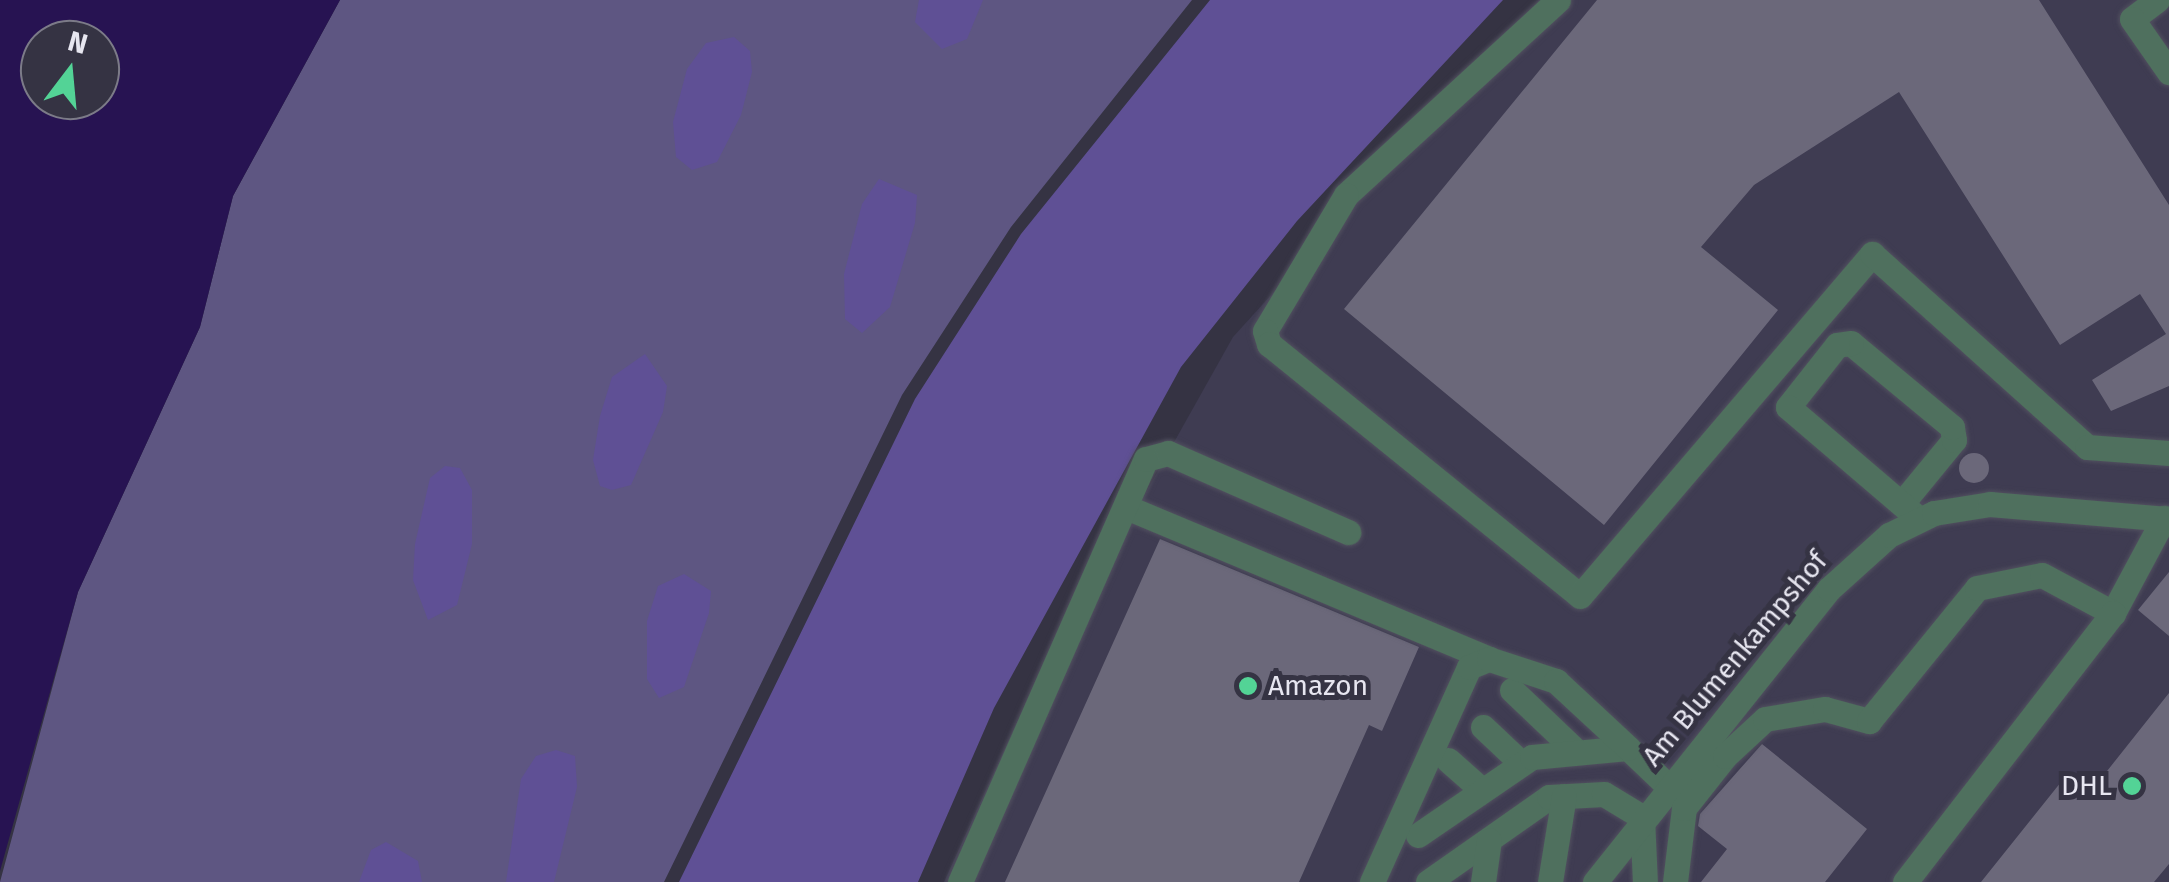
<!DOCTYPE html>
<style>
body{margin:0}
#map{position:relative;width:2169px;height:882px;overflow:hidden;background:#353343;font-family:"Fira Sans",sans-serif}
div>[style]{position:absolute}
.built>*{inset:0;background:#3f3c52}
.green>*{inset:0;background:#5e5682}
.forest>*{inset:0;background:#5f5095}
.water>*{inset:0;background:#271352}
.building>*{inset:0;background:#6b687a}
.round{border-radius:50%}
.roads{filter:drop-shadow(0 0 2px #51505f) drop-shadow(0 0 2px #51505f)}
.minor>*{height:25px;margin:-12.5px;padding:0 12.5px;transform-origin:12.5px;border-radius:12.5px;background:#4f705e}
.dots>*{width:28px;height:28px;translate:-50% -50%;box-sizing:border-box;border:5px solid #353343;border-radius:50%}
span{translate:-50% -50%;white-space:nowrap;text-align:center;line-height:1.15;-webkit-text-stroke:10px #353343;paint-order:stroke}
.street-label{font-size:28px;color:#e7e6f0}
.poi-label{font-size:28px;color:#e7e6f0}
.left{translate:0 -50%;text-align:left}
.right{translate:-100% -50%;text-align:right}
.north{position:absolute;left:20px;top:20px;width:100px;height:100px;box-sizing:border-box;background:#353343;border:2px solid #7c7b88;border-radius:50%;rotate:16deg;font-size:28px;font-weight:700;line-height:40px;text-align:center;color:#e7e6f0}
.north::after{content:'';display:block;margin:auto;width:35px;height:45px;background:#53d396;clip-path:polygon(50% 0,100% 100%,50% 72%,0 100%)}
</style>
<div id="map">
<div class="built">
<i style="clip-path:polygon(1539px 0,2169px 0,2169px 882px,944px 882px,1016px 724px,1233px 337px)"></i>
</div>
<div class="green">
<i style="clip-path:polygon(340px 0,1192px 0,1011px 227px,902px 395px,664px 882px,0 882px,78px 592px,200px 327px,233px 196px)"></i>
</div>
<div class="forest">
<i style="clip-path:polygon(919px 0,983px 0,967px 39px,942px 49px,915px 22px)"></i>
<i style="clip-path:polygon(1210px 0,1503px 0,1297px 221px,1181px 367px,994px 708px,918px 882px,679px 882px,915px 399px,1021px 234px)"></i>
<i style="clip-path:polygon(734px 37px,750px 51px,752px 72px,741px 115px,717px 162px,692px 170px,676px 157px,673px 122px,687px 69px,706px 43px)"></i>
<i style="clip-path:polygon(879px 179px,917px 195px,915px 223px,890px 307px,862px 333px,845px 319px,844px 274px,862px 204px)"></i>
<i style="clip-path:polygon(645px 354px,667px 386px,663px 412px,631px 485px,612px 490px,600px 486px,593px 460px,600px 416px,612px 377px)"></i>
<i style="clip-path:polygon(445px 466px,460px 468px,472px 490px,472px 544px,457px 605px,428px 620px,413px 580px,415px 544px,430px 478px)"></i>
<i style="clip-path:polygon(684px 574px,711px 591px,709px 613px,684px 687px,659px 698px,647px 679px,647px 621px,658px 586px)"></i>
<i style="clip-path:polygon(556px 750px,575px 756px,577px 787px,554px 882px,506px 882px,521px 779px,536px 756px)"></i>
<i style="clip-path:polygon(386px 842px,418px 861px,422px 882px,359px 882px,371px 850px)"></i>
</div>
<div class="water">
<i style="clip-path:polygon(evenodd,0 0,340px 0,233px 196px,200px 327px,78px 592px,0 871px,0 0,40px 40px,100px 40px,100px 100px,40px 100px,40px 40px)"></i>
</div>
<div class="building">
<i style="clip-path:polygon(1597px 0,2039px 0,2169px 205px,2169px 386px,2111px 411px,2092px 380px,2166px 334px,2140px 294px,2060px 345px,1899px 92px,1754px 185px,1701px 247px,1778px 310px,1604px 525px,1344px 309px)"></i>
<i class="round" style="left:1959px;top:453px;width:30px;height:30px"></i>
<i style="clip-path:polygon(1160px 539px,1419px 647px,1382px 731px,1369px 725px,1299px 882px,1005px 882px)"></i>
<i style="clip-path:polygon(2169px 572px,2169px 636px,2138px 610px)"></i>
<i style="clip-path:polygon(2169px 693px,2169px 864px,2154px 882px,1981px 882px,2065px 777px,2088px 795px)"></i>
<i style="clip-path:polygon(1762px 744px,1867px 829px,1825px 882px,1701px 882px,1727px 849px,1698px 826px,1700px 814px)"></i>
</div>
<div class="roads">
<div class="minor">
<i style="left:1558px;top:0;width:288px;rotate:137.4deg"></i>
<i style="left:1346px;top:195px;width:158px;rotate:120.8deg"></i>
<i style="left:1265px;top:331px;width:14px;rotate:73deg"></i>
<i style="left:1269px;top:344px;width:400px;rotate:39deg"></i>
<i style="left:1580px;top:596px;width:450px;rotate:-49.5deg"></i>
<i style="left:1872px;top:254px;width:289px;rotate:41.9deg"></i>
<i style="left:2087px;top:447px;width:82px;rotate:4.2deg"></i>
<i style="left:2157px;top:0;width:31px;rotate:143deg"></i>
<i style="left:2132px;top:19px;width:65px;rotate:55.1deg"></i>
<i style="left:1903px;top:502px;width:80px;rotate:-50.6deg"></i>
<i style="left:1954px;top:440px;width:13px;rotate:-99deg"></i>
<i style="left:1952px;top:427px;width:131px;rotate:-140.3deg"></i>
<i style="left:1851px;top:343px;width:14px;rotate:172deg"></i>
<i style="left:1837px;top:345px;width:79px;rotate:128.3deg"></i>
<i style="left:1788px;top:407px;width:172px;rotate:40.5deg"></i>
<i style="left:1126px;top:507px;width:394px;rotate:22.7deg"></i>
<i style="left:2113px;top:613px;width:108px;rotate:-61.8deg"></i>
<i style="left:1512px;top:690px;width:87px;rotate:43.6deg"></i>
<i style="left:1483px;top:727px;width:51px;rotate:43.4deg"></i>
<i style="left:1448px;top:760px;width:45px;rotate:41.4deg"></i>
<i style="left:1642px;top:817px;width:65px;rotate:87.4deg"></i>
<i style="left:1418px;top:835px;width:138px;rotate:-34.4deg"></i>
<i style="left:1532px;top:757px;width:96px;rotate:-5.4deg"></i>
<i style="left:1628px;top:748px;width:55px;rotate:43.5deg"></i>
<i style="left:960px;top:882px;width:462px;rotate:-66.3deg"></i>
<i style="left:1146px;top:459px;width:23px;rotate:-15deg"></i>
<i style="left:1168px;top:453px;width:197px;rotate:23.7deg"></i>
<i style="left:1372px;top:882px;width:236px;rotate:-65.7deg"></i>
<i style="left:1469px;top:667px;width:22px;rotate:-22deg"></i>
<i style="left:1489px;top:659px;width:71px;rotate:18.2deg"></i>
<i style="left:1556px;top:681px;width:98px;rotate:42.9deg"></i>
<i style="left:1428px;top:882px;width:148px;rotate:-35.1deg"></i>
<i style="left:1549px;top:797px;width:55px;rotate:-3.1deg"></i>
<i style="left:1604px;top:794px;width:44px;rotate:31.2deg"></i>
<i style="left:1483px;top:882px;width:42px;rotate:-81.9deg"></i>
<i style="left:1550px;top:882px;width:87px;rotate:-80.8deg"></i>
<i style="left:1595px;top:882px;width:375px;rotate:-51.4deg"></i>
<i style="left:1829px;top:589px;width:81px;rotate:-42deg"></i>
<i style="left:1889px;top:535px;width:50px;rotate:-26.1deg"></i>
<i style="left:1934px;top:513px;width:57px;rotate:-9.1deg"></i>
<i style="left:1990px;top:504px;width:180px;rotate:4.8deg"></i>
<i style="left:1675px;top:882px;width:75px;rotate:-83.1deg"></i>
<i style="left:1684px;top:808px;width:66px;rotate:-51.7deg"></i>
<i style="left:1725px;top:756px;width:54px;rotate:-42.8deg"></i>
<i style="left:1765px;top:719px;width:61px;rotate:-9.5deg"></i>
<i style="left:1825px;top:709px;width:46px;rotate:15.3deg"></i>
<i style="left:1869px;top:721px;width:171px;rotate:-50.9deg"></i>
<i style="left:1977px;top:588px;width:66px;rotate:-11.3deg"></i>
<i style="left:2042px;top:575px;width:81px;rotate:28.2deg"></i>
<i style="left:2113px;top:613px;width:340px;rotate:127.7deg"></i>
</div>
</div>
<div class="dots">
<i style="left:1248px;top:686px;background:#53d396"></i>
<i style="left:2132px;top:786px;background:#53d396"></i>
</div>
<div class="street-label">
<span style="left:1735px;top:659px;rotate:-50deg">Am Blumenkampshof</span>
</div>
<div class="poi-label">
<span class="left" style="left:1268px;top:686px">Amazon</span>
<span class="right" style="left:2112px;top:786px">DHL</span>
</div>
<div class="north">N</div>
</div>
